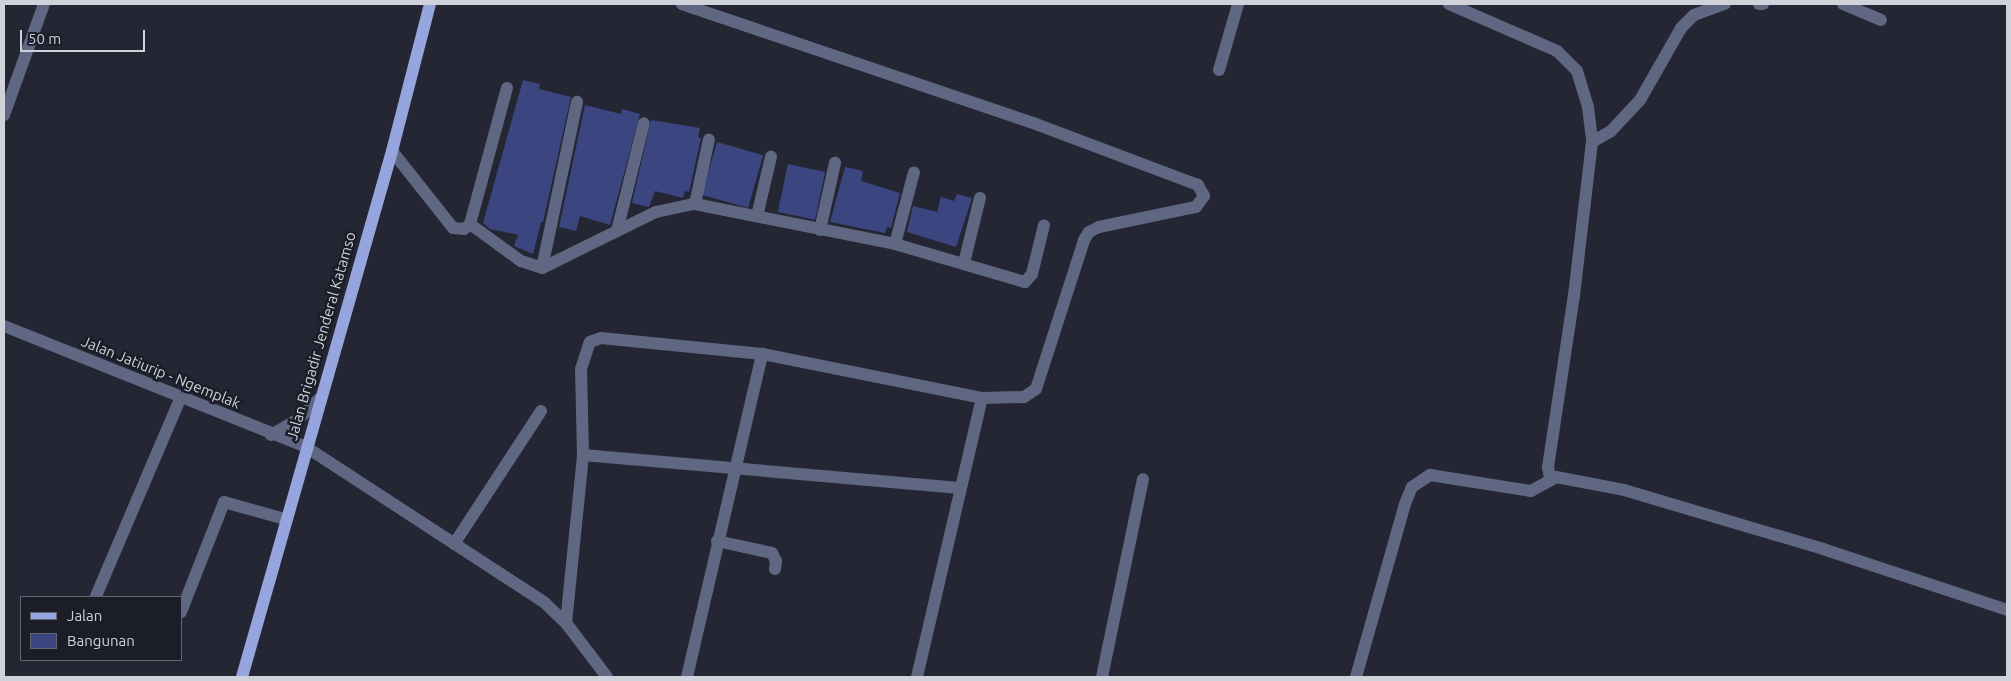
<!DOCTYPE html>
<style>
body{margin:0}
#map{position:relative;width:2011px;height:681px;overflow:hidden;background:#242733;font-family:Ubuntu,sans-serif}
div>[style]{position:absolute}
.building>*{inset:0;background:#3b4681;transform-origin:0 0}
.minor>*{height:12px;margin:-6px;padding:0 6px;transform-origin:6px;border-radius:6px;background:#5f6782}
.major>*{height:12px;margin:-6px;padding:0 6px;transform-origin:6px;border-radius:6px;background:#96a5dd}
span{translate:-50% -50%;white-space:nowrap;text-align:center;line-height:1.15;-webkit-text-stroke:5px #1b1e29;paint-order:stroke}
.street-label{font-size:15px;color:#d0d2da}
.frame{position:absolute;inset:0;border:5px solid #d0d2da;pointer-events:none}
.legend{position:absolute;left:20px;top:596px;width:162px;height:65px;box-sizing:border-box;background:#1b1e29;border:1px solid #636670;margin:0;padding:6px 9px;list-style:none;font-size:15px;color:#d0d2da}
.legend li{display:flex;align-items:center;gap:10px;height:25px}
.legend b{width:25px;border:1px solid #636670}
.scale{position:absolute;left:20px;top:30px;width:125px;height:22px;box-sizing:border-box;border:2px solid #d0d2da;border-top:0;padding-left:6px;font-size:15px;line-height:18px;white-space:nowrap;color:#d0d2da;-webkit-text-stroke:4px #1b1e29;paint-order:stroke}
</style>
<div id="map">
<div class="building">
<i style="clip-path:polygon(523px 80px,540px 84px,539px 89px,571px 97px,543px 222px,541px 222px,533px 254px,514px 246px,518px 235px,490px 229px,483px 223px)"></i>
<i style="clip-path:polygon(585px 105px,621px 114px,622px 109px,640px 114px,610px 225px,580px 216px,576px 231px,559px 227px)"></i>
<i style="clip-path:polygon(651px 120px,700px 128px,698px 137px,701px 138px,689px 192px,685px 191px,683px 198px,655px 191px,649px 207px,632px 203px)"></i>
<i style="left:717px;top:142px;width:48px;height:55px;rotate:16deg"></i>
<i style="left:788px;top:164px;width:38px;height:49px;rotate:12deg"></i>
<i style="clip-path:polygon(845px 167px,863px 171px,861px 181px,900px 193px,891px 228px,887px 227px,885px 233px,830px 222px)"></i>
<i style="clip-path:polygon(957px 194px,972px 198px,956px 247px,907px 232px,913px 206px,937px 212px,941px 197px,954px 201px)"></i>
</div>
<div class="minor">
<i style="left:1449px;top:4px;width:118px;rotate:23.5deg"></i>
<i style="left:1557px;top:51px;width:28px;rotate:45deg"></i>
<i style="left:1577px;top:71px;width:38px;rotate:73deg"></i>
<i style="left:1588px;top:107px;width:35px;rotate:83deg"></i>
<i style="left:1592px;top:142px;width:154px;rotate:96.7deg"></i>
<i style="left:1574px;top:295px;width:174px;rotate:98.6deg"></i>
<i style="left:1548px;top:467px;width:11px;rotate:80deg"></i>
<i style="left:1759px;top:4px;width:4px"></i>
<i style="left:1843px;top:4px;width:41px;rotate:22.8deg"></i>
<i style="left:1219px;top:70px;width:69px;rotate:-73.9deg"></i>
<i style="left:4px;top:115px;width:118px;rotate:-70.2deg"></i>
<i style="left:1592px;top:142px;width:22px;rotate:-30deg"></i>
<i style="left:1611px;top:131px;width:42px;rotate:-46.9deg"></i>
<i style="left:1640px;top:100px;width:83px;rotate:-60.3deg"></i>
<i style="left:1681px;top:28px;width:18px;rotate:-45deg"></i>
<i style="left:1694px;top:15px;width:33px;rotate:-20deg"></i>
<i style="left:392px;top:151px;width:98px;rotate:51.6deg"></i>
<i style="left:453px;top:228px;width:11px;rotate:5deg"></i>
<i style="left:464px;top:229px;width:8px;rotate:-40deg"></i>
<i style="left:470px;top:224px;width:141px;rotate:-74.8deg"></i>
<i style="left:695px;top:204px;width:66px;rotate:-77.8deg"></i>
<i style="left:757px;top:216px;width:61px;rotate:-76.7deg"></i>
<i style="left:470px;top:224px;width:63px;rotate:36deg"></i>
<i style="left:521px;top:261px;width:22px;rotate:18deg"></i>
<i style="left:542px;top:268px;width:170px;rotate:-78.1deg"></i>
<i style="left:820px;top:230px;width:69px;rotate:-77.4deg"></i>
<i style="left:617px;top:231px;width:111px;rotate:-76deg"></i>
<i style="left:895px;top:244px;width:74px;rotate:-75.2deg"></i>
<i style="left:964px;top:263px;width:67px;rotate:-76.2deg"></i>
<i style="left:542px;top:268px;width:127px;rotate:-26.2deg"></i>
<i style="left:656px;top:212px;width:40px;rotate:-12deg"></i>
<i style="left:695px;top:204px;width:204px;rotate:11.3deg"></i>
<i style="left:895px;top:244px;width:135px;rotate:16.3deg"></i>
<i style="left:1025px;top:282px;width:11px;rotate:-49deg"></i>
<i style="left:1032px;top:274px;width:50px;rotate:-76.2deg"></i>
<i style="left:4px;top:326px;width:325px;rotate:21.8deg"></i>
<i style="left:306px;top:447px;width:285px;rotate:33.1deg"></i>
<i style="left:545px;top:603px;width:29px;rotate:44deg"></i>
<i style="left:566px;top:623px;width:68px;rotate:52.8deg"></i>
<i style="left:271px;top:435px;width:32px;rotate:-30deg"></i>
<i style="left:299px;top:419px;width:30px;rotate:-45deg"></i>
<i style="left:583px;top:455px;width:378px;rotate:5deg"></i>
<i style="left:717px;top:541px;width:56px;rotate:12.3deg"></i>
<i style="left:772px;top:553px;width:9px;rotate:63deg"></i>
<i style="left:776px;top:561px;width:8px;rotate:97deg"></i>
<i style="left:454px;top:544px;width:159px;rotate:-56.8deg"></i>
<i style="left:96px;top:596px;width:216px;rotate:-66.9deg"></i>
<i style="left:181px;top:612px;width:118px;rotate:-68.6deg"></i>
<i style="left:224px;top:502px;width:63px;rotate:15.6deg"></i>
<i style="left:566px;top:623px;width:169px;rotate:-84.2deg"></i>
<i style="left:583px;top:455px;width:86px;rotate:-91.3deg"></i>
<i style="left:581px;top:369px;width:28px;rotate:-72deg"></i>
<i style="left:590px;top:342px;width:12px;rotate:-20deg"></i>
<i style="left:601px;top:338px;width:162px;rotate:5.7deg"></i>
<i style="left:762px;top:354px;width:224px;rotate:11.3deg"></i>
<i style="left:982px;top:398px;width:42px;rotate:-1.4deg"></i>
<i style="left:1024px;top:397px;width:14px;rotate:-34deg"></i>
<i style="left:1036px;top:389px;width:157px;rotate:-72.1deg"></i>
<i style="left:1084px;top:240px;width:9px;rotate:-58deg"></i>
<i style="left:1089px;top:232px;width:11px;rotate:-27deg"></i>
<i style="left:1099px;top:227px;width:99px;rotate:-11.7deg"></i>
<i style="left:1196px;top:207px;width:14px;rotate:-54deg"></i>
<i style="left:1204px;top:196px;width:13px;rotate:-119deg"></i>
<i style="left:1198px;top:185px;width:173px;rotate:-159.4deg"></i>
<i style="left:1036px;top:124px;width:374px;rotate:-161.3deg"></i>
<i style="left:687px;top:677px;width:332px;rotate:-76.9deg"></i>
<i style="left:917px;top:677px;width:286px;rotate:-76.9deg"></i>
<i style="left:1102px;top:677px;width:202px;rotate:-78.3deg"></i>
<i style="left:1356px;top:677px;width:180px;rotate:-74.2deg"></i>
<i style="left:1405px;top:504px;width:18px;rotate:-68deg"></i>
<i style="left:1412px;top:487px;width:22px;rotate:-34deg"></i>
<i style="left:1430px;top:475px;width:102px;rotate:9deg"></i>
<i style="left:1531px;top:491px;width:29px;rotate:-29deg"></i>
<i style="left:1556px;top:477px;width:69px;rotate:10.8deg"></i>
<i style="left:1624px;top:490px;width:208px;rotate:16.5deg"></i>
<i style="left:1823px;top:549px;width:194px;rotate:18.3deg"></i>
</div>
<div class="major">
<i style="left:242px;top:677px;width:547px;rotate:-74.08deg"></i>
<i style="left:392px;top:151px;width:152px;rotate:-75.5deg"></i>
</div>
<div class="street-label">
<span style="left:321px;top:336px;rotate:-74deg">Jalan Brigadir Jenderal Katamso</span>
<span style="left:161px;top:372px;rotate:22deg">Jalan Jatiurip - Ngemplak</span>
</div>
<div class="frame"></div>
<ul class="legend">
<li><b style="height:6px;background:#96a5dd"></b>Jalan</li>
<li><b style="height:14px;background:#3b4681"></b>Bangunan</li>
</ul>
<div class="scale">50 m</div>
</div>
